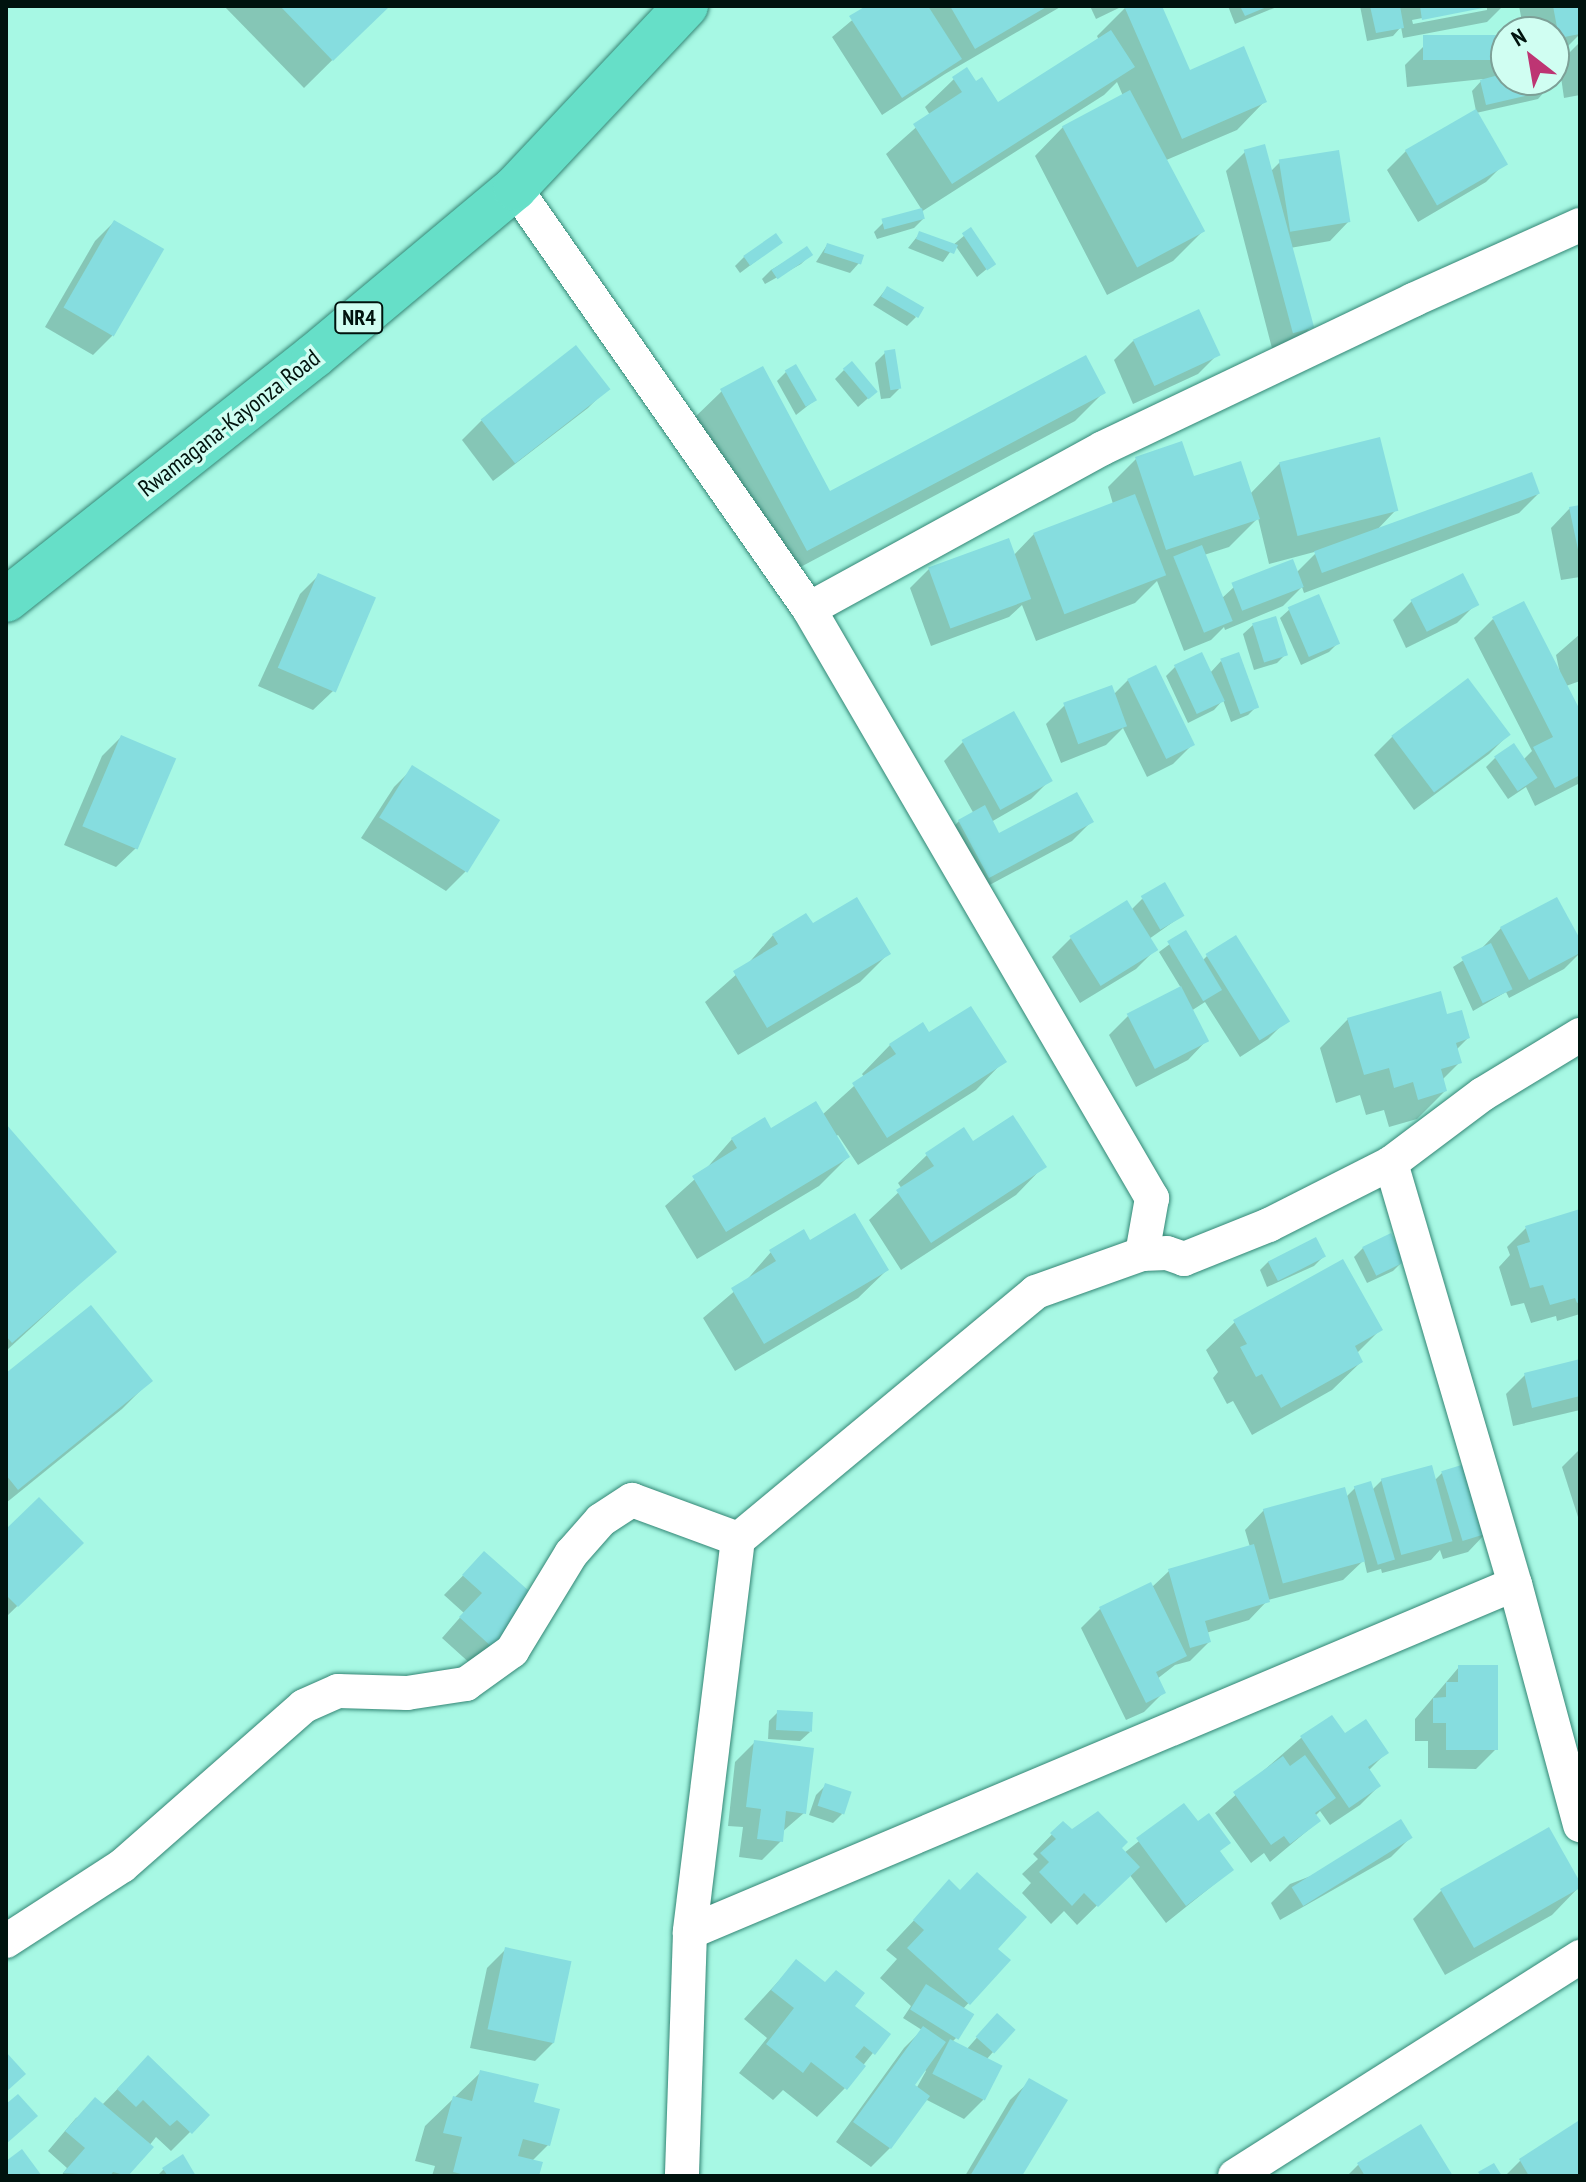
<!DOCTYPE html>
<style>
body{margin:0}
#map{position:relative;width:1586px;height:2182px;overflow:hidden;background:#a7f8e4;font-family:"PT Sans Narrow",sans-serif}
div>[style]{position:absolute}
.shadow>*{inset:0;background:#0003}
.building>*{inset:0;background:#86dddf;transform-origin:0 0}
.roads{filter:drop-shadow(0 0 2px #348675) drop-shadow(0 0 2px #348675)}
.minor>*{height:34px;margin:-17px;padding:0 17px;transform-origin:17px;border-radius:17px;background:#fff}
.trunk>*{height:44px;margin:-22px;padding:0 22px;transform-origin:22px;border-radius:22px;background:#66dfc8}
span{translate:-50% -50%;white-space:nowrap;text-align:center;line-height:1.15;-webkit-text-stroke:7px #d0fef2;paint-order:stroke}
.shield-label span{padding:2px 6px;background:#d0fef2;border:2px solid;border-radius:6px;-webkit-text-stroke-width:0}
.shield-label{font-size:22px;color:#00130e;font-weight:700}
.street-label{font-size:24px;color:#00130e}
.frame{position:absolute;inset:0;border:8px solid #00130e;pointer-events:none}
.north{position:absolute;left:1490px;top:16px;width:80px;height:80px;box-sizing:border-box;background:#d0fef2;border:2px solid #7da097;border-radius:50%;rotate:329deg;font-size:22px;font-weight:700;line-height:32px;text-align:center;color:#00130e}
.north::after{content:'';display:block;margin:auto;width:28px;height:36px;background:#bd3573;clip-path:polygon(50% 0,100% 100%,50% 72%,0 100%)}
</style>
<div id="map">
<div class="shadow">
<i style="clip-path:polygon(224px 6px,387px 6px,304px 88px)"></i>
<i style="clip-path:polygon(869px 6px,1062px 6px,945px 74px,882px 115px,832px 37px)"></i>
<i style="clip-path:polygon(1090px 6px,1123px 6px,1096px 19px)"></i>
<i style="clip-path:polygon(1127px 6px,1160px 6px,1189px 72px,1265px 101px,1237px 130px,1164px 161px,1202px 232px,1173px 261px,1107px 295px,1035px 156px,1063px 127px,1123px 96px,1117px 82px,1104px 95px,921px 212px,923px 219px,914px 228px,877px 239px,874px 232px,883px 223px,922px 210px,886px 154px,930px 115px,925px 107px,954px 79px,975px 83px,997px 105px,1099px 40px,1097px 36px)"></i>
<i style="clip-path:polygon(1228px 6px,1279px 6px,1235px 24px)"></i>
<i style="clip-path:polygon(1360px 6px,1485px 6px,1412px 20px,1413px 24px,1487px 10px,1487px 6px,1503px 6px,1487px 22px,1403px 38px,1401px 27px,1393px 36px,1367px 41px)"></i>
<i style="clip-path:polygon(1519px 6px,1580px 6px,1577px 9px,1580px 34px,1554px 60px,1554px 32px,1524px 32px)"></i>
<i style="clip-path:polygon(1506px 37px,1506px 80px,1545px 80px,1547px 89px,1538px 99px,1476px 113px,1505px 163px,1486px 182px,1418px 222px,1387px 170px,1406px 151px,1476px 111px,1472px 91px,1483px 79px,1407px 87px,1405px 65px,1424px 46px)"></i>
<i style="clip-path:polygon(1578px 44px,1580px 95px,1564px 98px,1559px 63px)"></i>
<i style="clip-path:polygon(1245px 152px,1270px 172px,1280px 162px,1349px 221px,1330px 241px,1290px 248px,1311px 327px,1292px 347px,1273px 352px,1226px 171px)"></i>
<i style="clip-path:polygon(114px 222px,112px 336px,93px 355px,45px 327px,95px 241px)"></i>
<i style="clip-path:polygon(971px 230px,994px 263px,977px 277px,955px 245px,943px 262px,908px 248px,920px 233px,953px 245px)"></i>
<i style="clip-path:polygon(780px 243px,740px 273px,735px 266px,744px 257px)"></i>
<i style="clip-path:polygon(827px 245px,859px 263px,850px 273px,816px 262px)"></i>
<i style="clip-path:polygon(807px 249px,810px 255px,801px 264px,765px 284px,762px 279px,771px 270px)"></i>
<i style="clip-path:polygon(887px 288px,916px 317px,907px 326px,873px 305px)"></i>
<i style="clip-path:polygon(1133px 341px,1217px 355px,1198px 374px,1133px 404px,1114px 360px)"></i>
<i style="clip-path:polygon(575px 348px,607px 389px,588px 408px,493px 481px,462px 440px,481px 421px)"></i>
<i style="clip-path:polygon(885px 353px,899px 389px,890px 398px,881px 399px,875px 363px)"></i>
<i style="clip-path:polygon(844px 370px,875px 392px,858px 407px,835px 379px)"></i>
<i style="clip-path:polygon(786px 372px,815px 400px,796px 415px,777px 381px)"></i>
<i style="clip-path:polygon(722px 391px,829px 494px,1103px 393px,1075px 421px,778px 579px,693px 419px)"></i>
<i style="clip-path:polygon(evenodd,1136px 459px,1250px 494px,1280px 463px,1395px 511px,1374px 533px,1538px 494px,1519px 513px,1304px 593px,1302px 587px,1283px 606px,1225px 630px,1224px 627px,1211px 640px,1184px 651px,1157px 581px,1135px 603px,1036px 641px,1022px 605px,1009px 617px,931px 646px,910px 588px,929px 569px,1013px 556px,1034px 534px,1113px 504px,1108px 487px,1136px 459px,1258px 518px,1269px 564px,1318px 551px,1296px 573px,1234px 587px,1221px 599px,1204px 555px,1229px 547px,1258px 518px)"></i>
<i style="clip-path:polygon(1580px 507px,1580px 577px,1561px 580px,1551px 528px,1570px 508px)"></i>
<i style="clip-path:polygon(319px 575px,333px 691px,313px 710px,258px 686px,300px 594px)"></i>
<i style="clip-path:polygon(1412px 601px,1476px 604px,1457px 623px,1406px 648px,1393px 620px)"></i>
<i style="clip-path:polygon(1290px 609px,1338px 643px,1329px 652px,1301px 665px,1280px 618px)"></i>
<i style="clip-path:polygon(1274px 619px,1286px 654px,1277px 663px,1254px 670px,1243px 634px,1253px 625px)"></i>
<i style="clip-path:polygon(1493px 619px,1561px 678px,1556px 655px,1580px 634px,1580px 681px,1566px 686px,1580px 714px,1580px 783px,1535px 806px,1526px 787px,1508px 799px,1486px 767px,1495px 758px,1523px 760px,1532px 751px,1474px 638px)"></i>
<i style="clip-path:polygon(1201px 654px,1210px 673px,1221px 661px,1257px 706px,1248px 715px,1231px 722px,1223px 700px,1214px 710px,1188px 723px,1166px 676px,1175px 667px)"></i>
<i style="clip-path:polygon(1128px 680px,1192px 745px,1173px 764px,1147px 777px,1123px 728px,1106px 745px,1061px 763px,1046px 724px,1065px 705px,1113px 695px)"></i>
<i style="clip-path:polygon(1508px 735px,1489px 754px,1414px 810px,1374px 755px,1393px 736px)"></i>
<i style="clip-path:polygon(121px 737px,136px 848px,116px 867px,64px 845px,102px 756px)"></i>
<i style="clip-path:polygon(963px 742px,1050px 780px,1031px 799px,991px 822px,998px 836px,1091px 822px,1072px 841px,969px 896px,940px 841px,959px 821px,974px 814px,944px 761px)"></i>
<i style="clip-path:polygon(413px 768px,497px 821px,465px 872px,446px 891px,361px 838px,394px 787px)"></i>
<i style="clip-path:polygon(1142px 899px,1183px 915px,1149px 939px,1155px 950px,1136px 969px,1080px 1003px,1052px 957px,1071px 938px,1131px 910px)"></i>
<i style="clip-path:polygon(812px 926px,888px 954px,860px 982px,738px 1055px,705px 1002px,746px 966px,773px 935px)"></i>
<i style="clip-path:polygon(1501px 928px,1580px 944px,1580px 953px,1564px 969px,1509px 998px,1506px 992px,1473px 1011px,1453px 967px,1482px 948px)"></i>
<i style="clip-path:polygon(1186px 932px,1202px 961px,1207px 956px,1287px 1020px,1268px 1039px,1240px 1057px,1205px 1002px,1191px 1011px,1207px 1040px,1188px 1060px,1136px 1087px,1109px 1035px,1128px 1016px,1181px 988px,1159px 952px)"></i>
<i style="clip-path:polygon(1446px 1016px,1468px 1038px,1456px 1050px,1459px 1063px,1442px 1080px,1445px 1091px,1417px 1119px,1389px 1127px,1384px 1110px,1366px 1115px,1360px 1095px,1336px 1103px,1320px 1048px,1348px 1019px)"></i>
<i style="clip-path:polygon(928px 1035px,1004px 1061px,976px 1090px,858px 1165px,838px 1135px,835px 1137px,848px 1157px,819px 1186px,697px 1259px,665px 1206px,705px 1170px,732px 1139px,822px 1115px,864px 1077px,862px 1074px,890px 1045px)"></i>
<i style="clip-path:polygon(6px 1127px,114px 1252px,6px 1351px)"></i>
<i style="clip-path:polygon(973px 1144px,1044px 1166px,1016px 1195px,901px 1270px,869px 1220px,902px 1189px,898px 1183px,927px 1155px)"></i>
<i style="clip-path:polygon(1580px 1211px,1580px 1314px,1557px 1321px,1556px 1316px,1531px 1323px,1524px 1303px,1511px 1306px,1499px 1267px,1510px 1255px,1507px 1247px,1526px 1228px)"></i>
<i style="clip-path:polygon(809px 1243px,887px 1270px,858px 1298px,735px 1371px,703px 1318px,744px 1283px,771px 1252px)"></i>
<i style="clip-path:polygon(1363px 1248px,1402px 1262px,1393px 1271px,1367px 1283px,1354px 1257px)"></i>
<i style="clip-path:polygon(1323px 1257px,1314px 1266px,1267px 1287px,1260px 1270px,1269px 1261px)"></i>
<i style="clip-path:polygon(1235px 1322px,1380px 1330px,1356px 1354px,1361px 1362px,1332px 1390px,1252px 1435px,1233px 1401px,1227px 1404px,1213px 1378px,1218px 1372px,1206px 1350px)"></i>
<i style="clip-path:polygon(1580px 1361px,1580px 1410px,1513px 1426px,1506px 1394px,1525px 1375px)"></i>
<i style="clip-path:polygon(6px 1375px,150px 1381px,122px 1409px,6px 1503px)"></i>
<i style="clip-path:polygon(1580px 1449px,1580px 1516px,1578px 1517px,1562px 1467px)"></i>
<i style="clip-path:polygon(1442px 1473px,1487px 1532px,1468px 1552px,1443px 1559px,1440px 1550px,1431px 1560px,1382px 1573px,1381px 1569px,1367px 1573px,1364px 1560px,1343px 1580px,1268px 1600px,1249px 1620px,1206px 1633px,1209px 1642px,1190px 1661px,1175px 1665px,1157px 1679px,1164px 1692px,1144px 1712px,1126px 1720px,1081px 1628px,1100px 1609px,1151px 1588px,1169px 1571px,1250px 1547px,1245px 1530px,1264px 1510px,1346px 1497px,1355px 1488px,1372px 1490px,1382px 1480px,1434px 1481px)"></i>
<i style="clip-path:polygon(6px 1532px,82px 1543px,6px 1617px)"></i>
<i style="clip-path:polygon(484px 1554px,492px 1647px,473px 1666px,442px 1638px,464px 1613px,444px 1595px)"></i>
<i style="clip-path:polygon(1459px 1667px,1496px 1749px,1476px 1769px,1428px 1768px,1428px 1741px,1415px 1741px,1415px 1719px)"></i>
<i style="clip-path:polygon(778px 1712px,810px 1732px,800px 1741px,768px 1739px,769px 1721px)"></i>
<i style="clip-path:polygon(1344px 1736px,1386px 1753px,1368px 1771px,1379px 1786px,1360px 1805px,1330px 1825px,1320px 1811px,1315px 1816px,1319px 1821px,1270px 1862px,1264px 1853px,1251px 1863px,1215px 1813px,1301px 1738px)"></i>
<i style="clip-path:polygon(755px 1742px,804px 1813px,782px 1832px,781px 1841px,762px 1860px,739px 1857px,743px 1827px,728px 1826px,735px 1762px)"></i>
<i style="clip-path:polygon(826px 1785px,842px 1814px,833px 1823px,809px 1815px,816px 1795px)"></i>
<i style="clip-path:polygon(1183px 1806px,1232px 1870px,1166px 1923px,1129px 1874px,1077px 1925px,1064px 1911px,1051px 1924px,1022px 1893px,1031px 1883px,1022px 1874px,1038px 1859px,1033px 1854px,1063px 1823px,1072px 1832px,1119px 1848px,1124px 1853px)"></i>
<i style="clip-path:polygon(1410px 1838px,1391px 1857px,1280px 1920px,1271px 1903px,1290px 1884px)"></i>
<i style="clip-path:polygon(evenodd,950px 1882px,995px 1949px,1008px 1960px,962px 2010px,957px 2037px,952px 2042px,966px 2050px,988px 2025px,993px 2052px,986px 2060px,983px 2100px,964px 2119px,925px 2099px,890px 2148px,871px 2167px,836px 2142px,904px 2048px,922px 2030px,903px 2018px,911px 2006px,880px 1978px,897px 1959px,886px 1950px,950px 1882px,924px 2069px,926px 2071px,916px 2089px,912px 2086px,924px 2069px)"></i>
<i style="clip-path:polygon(1580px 1886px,1552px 1915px,1445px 1975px,1413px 1919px,1442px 1890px)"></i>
<i style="clip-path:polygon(506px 1949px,554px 2042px,535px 2061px,470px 2048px,487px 1968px)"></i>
<i style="clip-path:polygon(796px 1962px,888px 2034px,845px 2088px,817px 2117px,783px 2090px,773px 2100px,739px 2073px,767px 2038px,744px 2019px)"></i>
<i style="clip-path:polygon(481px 2072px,531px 2104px,548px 2145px,532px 2161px,537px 2176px,432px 2176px,435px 2166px,415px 2161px,425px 2126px)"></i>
<i style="clip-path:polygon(129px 2077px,207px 2115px,171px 2151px,156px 2137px,125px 2176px,61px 2176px,67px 2168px,48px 2151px,76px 2118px,102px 2105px)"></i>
<i style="clip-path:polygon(1030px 2081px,1020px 2176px,965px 2176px,1010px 2100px)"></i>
<i style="clip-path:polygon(1578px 2124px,1580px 2176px,1505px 2176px,1520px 2161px)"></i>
<i style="clip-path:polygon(1358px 2165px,1451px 2176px,1347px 2176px)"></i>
<i style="clip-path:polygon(164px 2169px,194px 2176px,157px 2176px)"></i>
</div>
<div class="building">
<i style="clip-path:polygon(280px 6px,390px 6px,333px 61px)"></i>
<i style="clip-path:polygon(866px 6px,928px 6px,962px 59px,902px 98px,849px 16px)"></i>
<i style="clip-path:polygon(950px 6px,1048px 6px,975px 49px)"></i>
<i style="clip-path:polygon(1124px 6px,1162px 6px,1190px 70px,1244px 46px,1267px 102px,1182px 139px)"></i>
<i style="clip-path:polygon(1240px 6px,1269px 6px,1245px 16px)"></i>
<i style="clip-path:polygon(1370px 6px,1400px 6px,1404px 28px,1376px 33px)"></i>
<i style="clip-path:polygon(1420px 6px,1488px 6px,1488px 7px,1422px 20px)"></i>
<i style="clip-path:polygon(1553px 6px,1578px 6px,1580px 34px,1559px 38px)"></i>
<i style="clip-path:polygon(1111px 30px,1135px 67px,952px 184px,913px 124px,962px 92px,952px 77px,967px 67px,976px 81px,982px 77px,998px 102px)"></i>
<i style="left:1506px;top:35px;width:25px;height:83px;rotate:90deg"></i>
<i style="clip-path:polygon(1506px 73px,1506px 80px,1547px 80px,1550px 90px,1486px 105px,1480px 80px)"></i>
<i style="left:1130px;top:90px;width:160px;height:77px;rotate:62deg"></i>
<i style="left:1476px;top:109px;width:64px;height:82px;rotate:60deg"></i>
<i style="left:1265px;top:144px;width:190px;height:22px;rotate:75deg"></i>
<i style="left:1339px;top:150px;width:73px;height:61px;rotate:81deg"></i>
<i style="left:922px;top:208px;width:11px;height:42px;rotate:75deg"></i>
<i style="left:114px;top:220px;width:58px;height:101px;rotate:30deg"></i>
<i style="left:971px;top:227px;width:45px;height:11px;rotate:56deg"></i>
<i style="clip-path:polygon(919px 231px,958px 245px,954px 254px,916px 239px)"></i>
<i style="left:776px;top:233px;width:12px;height:40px;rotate:55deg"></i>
<i style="left:827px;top:243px;width:39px;height:10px;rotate:18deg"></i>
<i style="left:807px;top:246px;width:11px;height:43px;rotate:56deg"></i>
<i style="left:887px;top:286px;width:43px;height:12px;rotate:30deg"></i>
<i style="left:1199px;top:309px;width:51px;height:73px;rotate:65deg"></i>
<i style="left:576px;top:345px;width:56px;height:121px;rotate:52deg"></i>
<i style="left:895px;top:349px;width:40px;height:11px;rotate:81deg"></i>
<i style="clip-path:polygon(1086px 355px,1106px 393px,807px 551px,720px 389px,763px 366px,830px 491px)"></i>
<i style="left:852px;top:361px;width:40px;height:12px;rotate:50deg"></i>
<i style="left:796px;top:364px;width:42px;height:13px;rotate:60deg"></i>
<i style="left:1380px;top:437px;width:76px;height:104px;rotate:76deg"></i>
<i style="clip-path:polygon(1182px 441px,1194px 476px,1241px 461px,1260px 519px,1166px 550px,1135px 457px)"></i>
<i style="left:1532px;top:472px;width:23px;height:232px;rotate:70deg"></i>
<i style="left:1135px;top:494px;width:87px;height:109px;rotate:69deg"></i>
<i style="clip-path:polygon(1580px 505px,1580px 554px,1579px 554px,1569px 507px)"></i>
<i style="left:1009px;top:538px;width:65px;height:86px;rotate:70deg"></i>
<i style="left:1202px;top:545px;width:82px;height:31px;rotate:68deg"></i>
<i style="left:1293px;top:559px;width:30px;height:66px;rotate:69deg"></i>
<i style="left:318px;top:573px;width:63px;height:103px;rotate:23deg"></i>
<i style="left:1463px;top:573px;width:36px;height:59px;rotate:63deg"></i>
<i style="left:1319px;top:594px;width:54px;height:34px;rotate:67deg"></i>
<i style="clip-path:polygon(1524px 601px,1580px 710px,1580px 775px,1555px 788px,1533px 747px,1553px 737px,1492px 617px)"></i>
<i style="left:1276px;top:616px;width:41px;height:25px;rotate:73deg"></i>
<i style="left:1202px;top:652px;width:54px;height:31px;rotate:65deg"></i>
<i style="left:1239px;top:652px;width:59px;height:20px;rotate:70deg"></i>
<i style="left:1156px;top:665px;width:89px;height:32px;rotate:64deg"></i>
<i style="left:1468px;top:678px;width:71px;height:96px;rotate:53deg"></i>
<i style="left:1112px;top:685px;width:44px;height:52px;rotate:70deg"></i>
<i style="left:1014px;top:711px;width:80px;height:60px;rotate:61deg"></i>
<i style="left:121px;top:735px;width:60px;height:99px;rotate:23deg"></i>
<i style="left:1514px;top:743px;width:42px;height:24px;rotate:56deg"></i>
<i style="left:412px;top:765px;width:104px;height:62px;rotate:32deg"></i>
<i style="clip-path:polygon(1077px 792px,1094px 822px,989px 878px,958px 820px,985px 805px,999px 833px)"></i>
<i style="left:1165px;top:882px;width:39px;height:28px;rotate:60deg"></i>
<i style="clip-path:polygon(857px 897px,891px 954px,767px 1028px,733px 971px,778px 944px,772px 934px,806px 913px,813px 923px)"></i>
<i style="clip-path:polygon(1557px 897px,1580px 939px,1580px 953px,1529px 980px,1500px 927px)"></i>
<i style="left:1127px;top:900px;width:59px;height:68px;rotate:58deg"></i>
<i style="left:1186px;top:930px;width:70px;height:22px;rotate:59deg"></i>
<i style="left:1236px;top:935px;width:102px;height:36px;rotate:58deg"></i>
<i style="left:1491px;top:943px;width:51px;height:33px;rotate:65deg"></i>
<i style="left:1181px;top:986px;width:62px;height:61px;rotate:63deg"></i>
<i style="clip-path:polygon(1441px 991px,1447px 1014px,1462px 1010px,1470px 1038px,1456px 1043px,1462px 1063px,1441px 1069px,1447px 1091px,1418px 1100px,1413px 1082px,1394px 1088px,1389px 1068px,1364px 1075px,1347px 1018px)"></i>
<i style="clip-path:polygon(971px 1006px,1007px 1062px,887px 1138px,852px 1083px,896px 1054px,889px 1044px,923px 1022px,929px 1032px)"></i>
<i style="clip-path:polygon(816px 1101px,850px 1157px,726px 1232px,692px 1176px,737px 1148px,731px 1138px,765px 1117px,771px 1128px)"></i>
<i style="clip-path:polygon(1013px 1115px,1047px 1167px,931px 1243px,896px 1190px,934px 1166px,925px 1153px,964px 1127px,973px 1141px)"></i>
<i style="clip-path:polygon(6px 1124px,117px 1252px,12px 1343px,6px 1336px)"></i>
<i style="clip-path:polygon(1580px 1209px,1580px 1302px,1577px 1303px,1575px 1298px,1550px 1305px,1543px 1285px,1530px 1288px,1517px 1246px,1530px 1242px,1525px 1226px)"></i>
<i style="clip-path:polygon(855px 1213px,889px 1270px,764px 1344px,731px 1288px,776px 1261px,769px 1250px,804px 1229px,810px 1240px)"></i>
<i style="left:1391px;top:1233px;width:32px;height:32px;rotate:64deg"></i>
<i style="left:1316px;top:1237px;width:22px;height:54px;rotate:63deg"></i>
<i style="clip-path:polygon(1343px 1259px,1383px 1330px,1355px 1346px,1363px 1362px,1281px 1408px,1262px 1374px,1256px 1377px,1240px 1347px,1247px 1344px,1233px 1320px)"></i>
<i style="clip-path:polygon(91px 1305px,153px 1381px,18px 1490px,6px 1475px,6px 1373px)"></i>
<i style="clip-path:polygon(1580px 1359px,1580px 1396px,1532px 1408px,1524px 1373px)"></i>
<i style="left:1468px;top:1463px;width:73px;height:28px;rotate:73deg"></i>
<i style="left:1432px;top:1465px;width:79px;height:53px;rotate:75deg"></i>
<i style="left:1371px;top:1481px;width:82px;height:18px;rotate:73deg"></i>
<i style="left:1345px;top:1487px;width:77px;height:85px;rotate:75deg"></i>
<i style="clip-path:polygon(39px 1497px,84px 1543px,18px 1607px,6px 1595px,6px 1529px)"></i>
<i style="clip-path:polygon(1254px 1544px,1270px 1602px,1205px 1621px,1211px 1642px,1190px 1648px,1168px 1569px)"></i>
<i style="clip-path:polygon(484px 1551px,538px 1599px,493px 1648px,459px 1617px,482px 1593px,462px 1575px)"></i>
<i style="clip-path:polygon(1151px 1582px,1187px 1656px,1156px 1672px,1166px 1693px,1146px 1703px,1099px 1607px)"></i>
<i style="clip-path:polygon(1458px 1665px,1498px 1665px,1498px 1750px,1446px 1750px,1446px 1723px,1433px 1723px,1433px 1698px,1446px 1697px,1446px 1682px,1458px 1682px)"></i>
<i style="left:777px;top:1710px;width:36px;height:20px;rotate:3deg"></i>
<i style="clip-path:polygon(1332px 1715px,1345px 1733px,1366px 1719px,1389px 1753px,1368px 1767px,1381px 1786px,1349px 1808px,1300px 1736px)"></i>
<i style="clip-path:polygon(754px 1740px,814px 1748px,806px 1814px,786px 1811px,783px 1842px,757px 1839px,761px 1809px,746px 1807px)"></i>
<i style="clip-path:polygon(1305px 1755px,1336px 1798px,1315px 1813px,1321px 1821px,1290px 1844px,1284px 1836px,1271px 1845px,1233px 1792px,1283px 1756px,1290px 1766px)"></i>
<i style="left:825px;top:1783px;width:28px;height:24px;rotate:18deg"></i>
<i style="clip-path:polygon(1184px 1803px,1198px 1821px,1209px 1813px,1231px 1843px,1220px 1851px,1234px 1870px,1186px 1906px,1136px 1838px)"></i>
<i style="clip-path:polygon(1098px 1811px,1128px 1842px,1122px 1848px,1140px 1867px,1098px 1907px,1084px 1893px,1072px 1906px,1039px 1872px,1049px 1862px,1040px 1853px,1056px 1839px,1050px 1833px,1063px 1821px,1072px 1829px)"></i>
<i style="left:1401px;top:1819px;width:22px;height:129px;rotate:58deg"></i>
<i style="clip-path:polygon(1549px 1827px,1580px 1882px,1580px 1888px,1474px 1948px,1440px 1889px)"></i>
<i style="clip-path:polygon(977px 1872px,1027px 1917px,998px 1949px,1011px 1960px,970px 2005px,907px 1948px,924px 1930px,913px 1920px,949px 1879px,960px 1890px)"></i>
<i style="left:505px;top:1947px;width:68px;height:84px;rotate:12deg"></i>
<i style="clip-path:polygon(796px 1959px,825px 1982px,836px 1970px,865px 1993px,855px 2006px,891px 2034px,875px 2055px,864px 2046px,855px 2057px,866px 2066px,847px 2090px,811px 2062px,803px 2073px,766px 2044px,794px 2008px,771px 1990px)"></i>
<i style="left:926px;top:1984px;width:57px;height:30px;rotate:32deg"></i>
<i style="left:997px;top:2013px;width:25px;height:32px;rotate:42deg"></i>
<i style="clip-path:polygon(923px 2026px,946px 2042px,915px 2085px,930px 2096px,891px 2149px,853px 2122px)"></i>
<i style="left:950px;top:2039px;width:59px;height:39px;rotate:27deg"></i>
<i style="clip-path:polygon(6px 2052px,26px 2074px,6px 2092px)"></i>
<i style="clip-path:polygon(148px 2055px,210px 2115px,192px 2134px,177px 2120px,170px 2126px,143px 2100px,136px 2107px,117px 2089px)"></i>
<i style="clip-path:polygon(480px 2070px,539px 2084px,534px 2102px,560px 2109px,550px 2146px,523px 2139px,518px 2156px,543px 2162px,539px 2176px,469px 2176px,453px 2172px,462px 2137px,443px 2133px,453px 2096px,472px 2101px)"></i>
<i style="clip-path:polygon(1029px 2078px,1068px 2100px,1022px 2176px,970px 2176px)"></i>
<i style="clip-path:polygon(18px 2094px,38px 2116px,6px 2144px,6px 2104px)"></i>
<i style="clip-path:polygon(95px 2097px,154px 2147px,128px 2176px,113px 2172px,110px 2176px,63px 2173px,85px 2148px,65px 2131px)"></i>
<i style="clip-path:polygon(1578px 2121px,1580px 2176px,1529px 2176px,1519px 2159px)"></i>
<i style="clip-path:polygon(1421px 2124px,1453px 2176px,1365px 2176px,1357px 2163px)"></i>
<i style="clip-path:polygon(22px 2149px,42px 2176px,6px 2176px,6px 2161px)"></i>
<i style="clip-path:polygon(183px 2154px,196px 2176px,168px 2176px,162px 2168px)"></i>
<i style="clip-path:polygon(1494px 2163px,1502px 2176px,1481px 2176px,1478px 2172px)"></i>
</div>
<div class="roads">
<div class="minor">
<i style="left:515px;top:188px;width:513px;rotate:55.07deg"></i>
<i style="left:809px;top:609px;width:682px;rotate:59.79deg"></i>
<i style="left:1152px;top:1198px;width:57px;rotate:100.1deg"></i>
<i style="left:1142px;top:1254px;width:113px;rotate:160.3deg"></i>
<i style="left:1036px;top:1292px;width:387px;rotate:140.3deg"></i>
<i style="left:738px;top:1539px;width:396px;rotate:97deg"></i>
<i style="left:690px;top:1932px;width:244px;rotate:91.9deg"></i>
<i style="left:809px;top:609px;width:335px;rotate:-28.7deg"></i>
<i style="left:1103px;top:448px;width:344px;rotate:-25.5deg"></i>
<i style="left:1413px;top:300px;width:183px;rotate:-24.2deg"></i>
<i style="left:1391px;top:1163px;width:439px;rotate:73.6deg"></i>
<i style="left:1515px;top:1584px;width:250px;rotate:74.9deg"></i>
<i style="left:1142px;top:1254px;width:25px;rotate:-2deg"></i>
<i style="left:1167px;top:1253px;width:18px;rotate:19deg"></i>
<i style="left:1184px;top:1259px;width:92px;rotate:-21.8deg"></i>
<i style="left:1269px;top:1225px;width:137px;rotate:-26.9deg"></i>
<i style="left:1391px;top:1163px;width:115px;rotate:-36.9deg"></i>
<i style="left:1483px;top:1094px;width:114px;rotate:-31.3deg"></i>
<i style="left:690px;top:1932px;width:895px;rotate:-22.87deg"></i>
<i style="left:6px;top:1941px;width:138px;rotate:-32.9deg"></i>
<i style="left:122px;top:1866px;width:242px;rotate:-41.3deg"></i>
<i style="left:304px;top:1706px;width:37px;rotate:-24deg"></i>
<i style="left:338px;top:1691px;width:69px;rotate:1.7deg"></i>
<i style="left:407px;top:1693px;width:60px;rotate:-8.7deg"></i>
<i style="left:466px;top:1684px;width:57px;rotate:-35.7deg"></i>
<i style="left:512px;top:1651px;width:114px;rotate:-58.7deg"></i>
<i style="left:571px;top:1554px;width:45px;rotate:-48.6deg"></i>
<i style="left:601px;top:1520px;width:37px;rotate:-33deg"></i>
<i style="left:632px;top:1500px;width:113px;rotate:20.2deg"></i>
<i style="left:1235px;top:2176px;width:409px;rotate:-32.4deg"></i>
</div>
<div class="trunk">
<i style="left:6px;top:600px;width:393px;rotate:-38.4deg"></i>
<i style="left:314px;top:356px;width:262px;rotate:-39.9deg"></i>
<i style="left:515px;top:188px;width:250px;rotate:-46.8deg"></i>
</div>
</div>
<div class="shield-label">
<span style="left:359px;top:318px">NR4</span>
</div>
<div class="street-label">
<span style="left:229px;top:423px;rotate:-38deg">Rwamagana-Kayonza Road</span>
</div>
<div class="frame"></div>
<div class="north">N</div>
</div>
